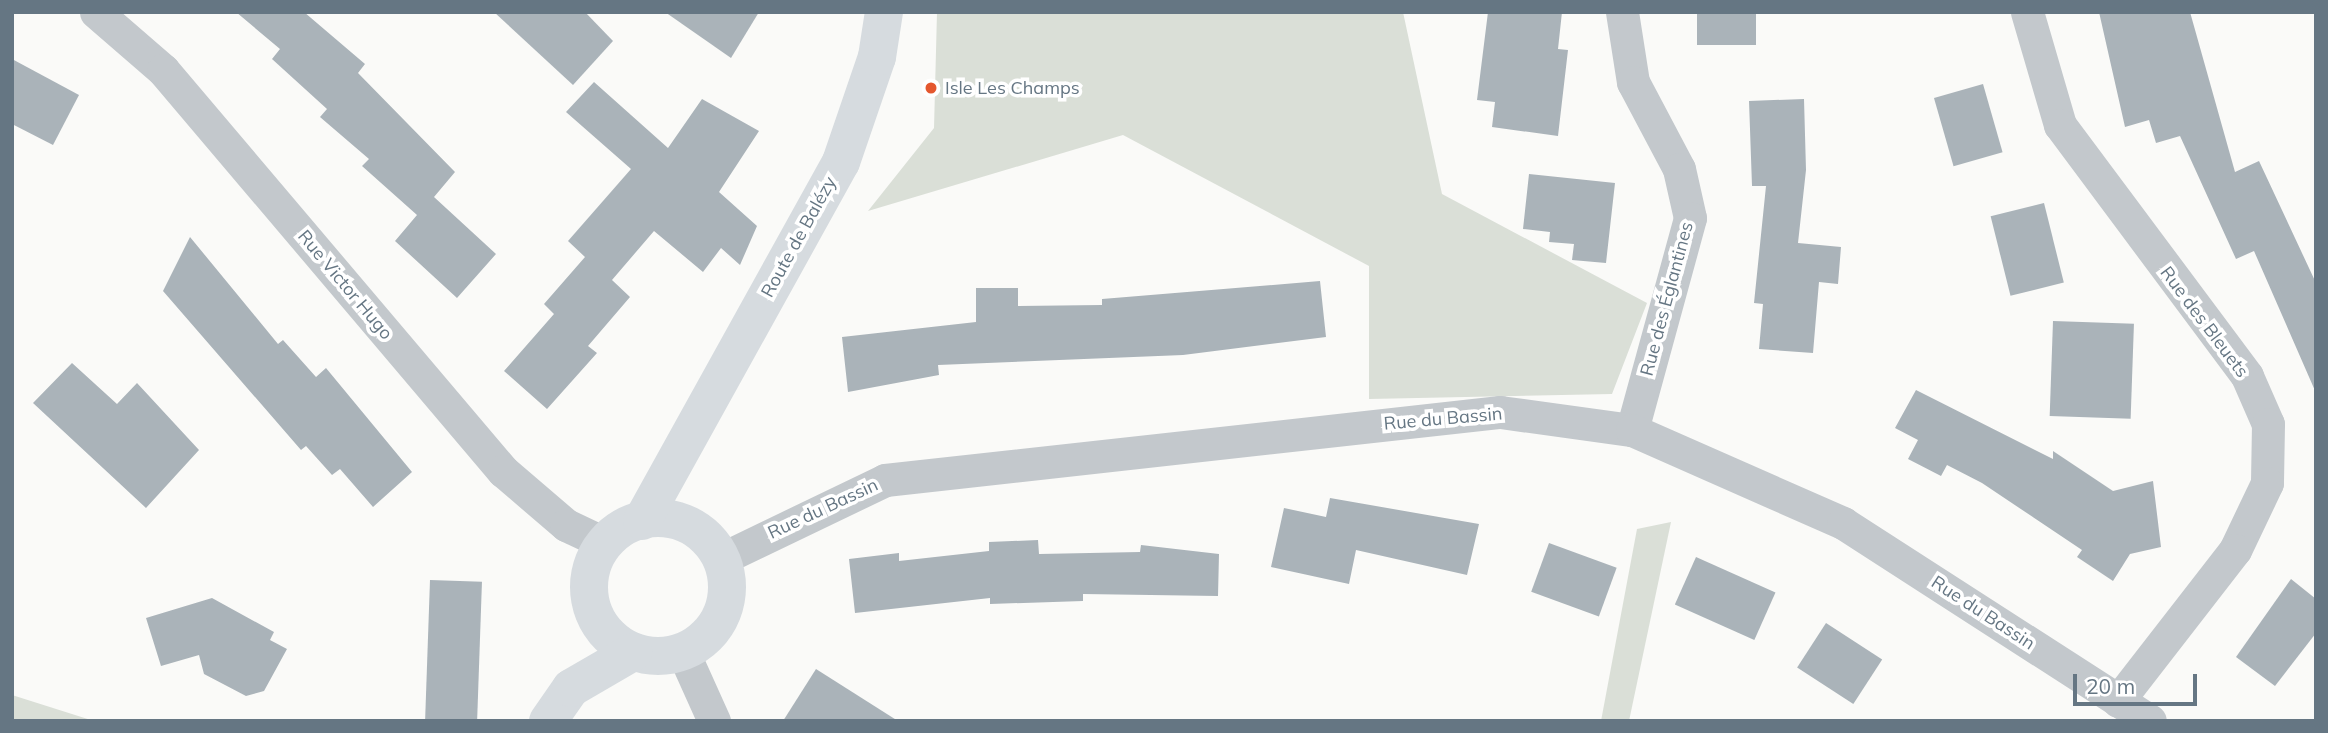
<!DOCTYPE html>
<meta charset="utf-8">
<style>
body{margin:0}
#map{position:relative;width:2328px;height:733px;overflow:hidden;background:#fafaf8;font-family:Mulish,sans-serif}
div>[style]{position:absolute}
.green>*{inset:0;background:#dadfd7}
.building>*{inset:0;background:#aab3b9;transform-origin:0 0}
.street>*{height:33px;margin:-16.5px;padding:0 16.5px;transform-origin:16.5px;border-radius:16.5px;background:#c3c8cc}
.secondary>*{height:38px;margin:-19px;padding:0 19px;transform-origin:19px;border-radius:19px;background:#d6dbdf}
.secondary>.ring{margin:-19px;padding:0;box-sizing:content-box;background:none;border:38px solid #d6dbdf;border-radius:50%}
.dots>*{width:19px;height:19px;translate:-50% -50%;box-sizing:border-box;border:4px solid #fff;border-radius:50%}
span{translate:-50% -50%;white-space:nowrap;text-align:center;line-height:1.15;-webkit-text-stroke:7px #fff;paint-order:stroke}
.poi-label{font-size:18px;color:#657683}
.left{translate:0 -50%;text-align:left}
.street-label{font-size:18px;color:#657683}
.frame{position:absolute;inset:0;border:14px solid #657683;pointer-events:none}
.scale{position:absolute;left:2073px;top:674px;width:124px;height:32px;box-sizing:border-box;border:4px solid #657683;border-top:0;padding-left:9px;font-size:21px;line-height:24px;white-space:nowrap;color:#657683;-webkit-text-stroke:5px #fff;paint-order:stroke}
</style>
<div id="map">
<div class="green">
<i style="clip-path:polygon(937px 12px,1403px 12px,1442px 194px,1647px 303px,1612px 394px,1369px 399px,1369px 266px,1123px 135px,868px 211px,934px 128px)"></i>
<i style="clip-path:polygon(1671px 522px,1629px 721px,1601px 721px,1637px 529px)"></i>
<i style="clip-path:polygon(12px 695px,94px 721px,12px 721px)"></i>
</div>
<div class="building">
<i style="clip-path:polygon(236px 12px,304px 12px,365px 64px,358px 73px,455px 172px,434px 197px,496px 254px,457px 298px,395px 241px,417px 215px,362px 166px,369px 159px,320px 117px,327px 109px,272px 59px,280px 49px)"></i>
<i style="clip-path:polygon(494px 12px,585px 12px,613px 41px,573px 85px)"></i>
<i style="clip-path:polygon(665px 12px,759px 12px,731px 58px)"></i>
<i style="clip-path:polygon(1488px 12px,1562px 12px,1558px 49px,1568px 50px,1558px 136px,1492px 127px,1495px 102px,1477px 100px)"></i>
<i style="left:1697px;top:12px;width:59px;height:33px"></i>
<i style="clip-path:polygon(2099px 12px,2190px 12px,2235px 172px,2259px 161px,2316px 283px,2316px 393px,2254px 251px,2236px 259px,2180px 136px,2156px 143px,2149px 120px,2125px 127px)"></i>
<i style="clip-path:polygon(12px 59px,79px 95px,53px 145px,12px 124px)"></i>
<i style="clip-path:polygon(594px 82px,668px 148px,702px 99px,759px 131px,719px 192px,757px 226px,740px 265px,721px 248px,703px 272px,654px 231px,612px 280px,630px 297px,588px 346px,597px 353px,547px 409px,504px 371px,554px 314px,544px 304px,585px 257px,568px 241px,631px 169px,566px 112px)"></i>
<i style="left:1983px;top:84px;width:71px;height:51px;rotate:74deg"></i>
<i style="clip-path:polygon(1804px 99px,1806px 170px,1798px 243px,1841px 247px,1838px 284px,1819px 282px,1813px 353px,1759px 349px,1763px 304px,1754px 303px,1766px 186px,1752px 186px,1749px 101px)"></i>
<i style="clip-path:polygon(1529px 174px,1615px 183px,1606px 263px,1572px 260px,1574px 244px,1549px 242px,1550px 232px,1523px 229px)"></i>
<i style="left:2044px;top:203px;width:82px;height:55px;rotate:76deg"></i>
<i style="clip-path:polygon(190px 237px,278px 344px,283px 340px,316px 377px,326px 368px,412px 472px,373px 507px,340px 469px,332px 475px,306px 446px,301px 450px,163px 291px)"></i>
<i style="clip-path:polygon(1320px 281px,1326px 337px,1183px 355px,938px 365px,939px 375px,848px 392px,842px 337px,976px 322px,976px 288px,1018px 288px,1018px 306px,1102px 305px,1102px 299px)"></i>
<i style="left:2053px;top:321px;width:81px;height:95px;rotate:2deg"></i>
<i style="clip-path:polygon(72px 363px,117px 404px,137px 383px,199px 450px,146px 508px,33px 403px)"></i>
<i style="clip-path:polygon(1916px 390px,2053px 459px,2053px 451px,2113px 491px,2153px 481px,2161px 547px,2130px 554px,2113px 581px,2077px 557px,2082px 550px,1982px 483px,1947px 465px,1941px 476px,1908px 459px,1918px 440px,1895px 428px)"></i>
<i style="clip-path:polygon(1330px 498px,1479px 524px,1467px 575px,1356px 550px,1349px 584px,1271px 567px,1284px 508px,1326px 517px)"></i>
<i style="clip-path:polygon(1038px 540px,1039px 554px,1140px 552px,1141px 545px,1219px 554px,1218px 596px,1083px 594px,1083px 601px,990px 604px,990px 598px,855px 613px,849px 559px,899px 553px,899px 561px,989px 551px,989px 542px)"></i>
<i style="left:1549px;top:543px;width:72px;height:52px;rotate:20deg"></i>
<i style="left:1696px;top:557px;width:87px;height:52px;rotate:24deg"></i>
<i style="clip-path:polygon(2291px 579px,2316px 599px,2316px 633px,2275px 686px,2236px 657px)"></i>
<i style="left:430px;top:580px;width:52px;height:141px;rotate:2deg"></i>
<i style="clip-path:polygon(212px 598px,274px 632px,270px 640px,287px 649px,264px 691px,246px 696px,204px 674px,199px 655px,161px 666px,146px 618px)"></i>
<i style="left:1826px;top:623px;width:67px;height:53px;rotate:33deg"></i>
<i style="clip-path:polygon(816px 669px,898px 721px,783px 721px)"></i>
</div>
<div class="street">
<i style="left:96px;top:12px;width:89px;rotate:40.9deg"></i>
<i style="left:163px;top:70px;width:526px;rotate:49.71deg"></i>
<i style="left:503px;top:471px;width:83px;rotate:40.6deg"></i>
<i style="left:566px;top:525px;width:42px;rotate:25.3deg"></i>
<i style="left:1622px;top:12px;width:71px;rotate:81.1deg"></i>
<i style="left:1633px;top:82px;width:98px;rotate:62.1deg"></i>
<i style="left:1679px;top:169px;width:50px;rotate:77.3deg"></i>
<i style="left:1690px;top:218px;width:220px;rotate:105.3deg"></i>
<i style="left:2027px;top:12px;width:118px;rotate:73.7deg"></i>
<i style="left:2060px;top:125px;width:313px;rotate:53.3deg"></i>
<i style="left:2247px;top:376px;width:52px;rotate:66.4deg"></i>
<i style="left:2268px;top:424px;width:59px;rotate:91deg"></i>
<i style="left:2267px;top:483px;width:74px;rotate:115.5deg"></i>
<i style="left:2235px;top:550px;width:191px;rotate:127.8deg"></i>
<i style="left:721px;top:559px;width:182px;rotate:-25.7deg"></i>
<i style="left:885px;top:480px;width:619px;rotate:-6.31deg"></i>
<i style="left:1500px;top:412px;width:133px;rotate:7.8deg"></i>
<i style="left:1632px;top:430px;width:231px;rotate:23.8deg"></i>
<i style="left:1843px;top:523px;width:365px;rotate:32.8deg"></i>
<i style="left:683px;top:652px;width:76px;rotate:65.8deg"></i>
</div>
<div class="secondary">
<i class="ring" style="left:589px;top:518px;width:100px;height:100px"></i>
<i style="left:642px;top:521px;width:410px;rotate:-61deg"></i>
<i style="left:841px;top:162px;width:111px;rotate:-71.1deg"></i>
<i style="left:877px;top:57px;width:46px;rotate:-81.2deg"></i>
<i style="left:548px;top:721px;width:40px;rotate:-55.1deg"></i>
<i style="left:571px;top:688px;width:72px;rotate:-30.1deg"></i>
</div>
<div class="dots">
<i style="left:931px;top:88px;background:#e4572e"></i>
</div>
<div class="poi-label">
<span class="left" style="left:945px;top:88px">Isle Les Champs</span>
</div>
<div class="street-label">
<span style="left:799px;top:237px;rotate:-61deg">Route de Balézy</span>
<span style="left:345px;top:285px;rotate:50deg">Rue Victor Hugo</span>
<span style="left:1667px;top:299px;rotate:-75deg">Rue des Églantines</span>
<span style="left:2204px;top:322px;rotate:53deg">Rue des Bleuets</span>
<span style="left:1443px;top:419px;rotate:-5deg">Rue du Bassin</span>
<span style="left:823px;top:509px;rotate:-25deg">Rue du Bassin</span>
<span style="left:1983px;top:613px;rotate:33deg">Rue du Bassin</span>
</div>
<div class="frame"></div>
<div class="scale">20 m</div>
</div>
